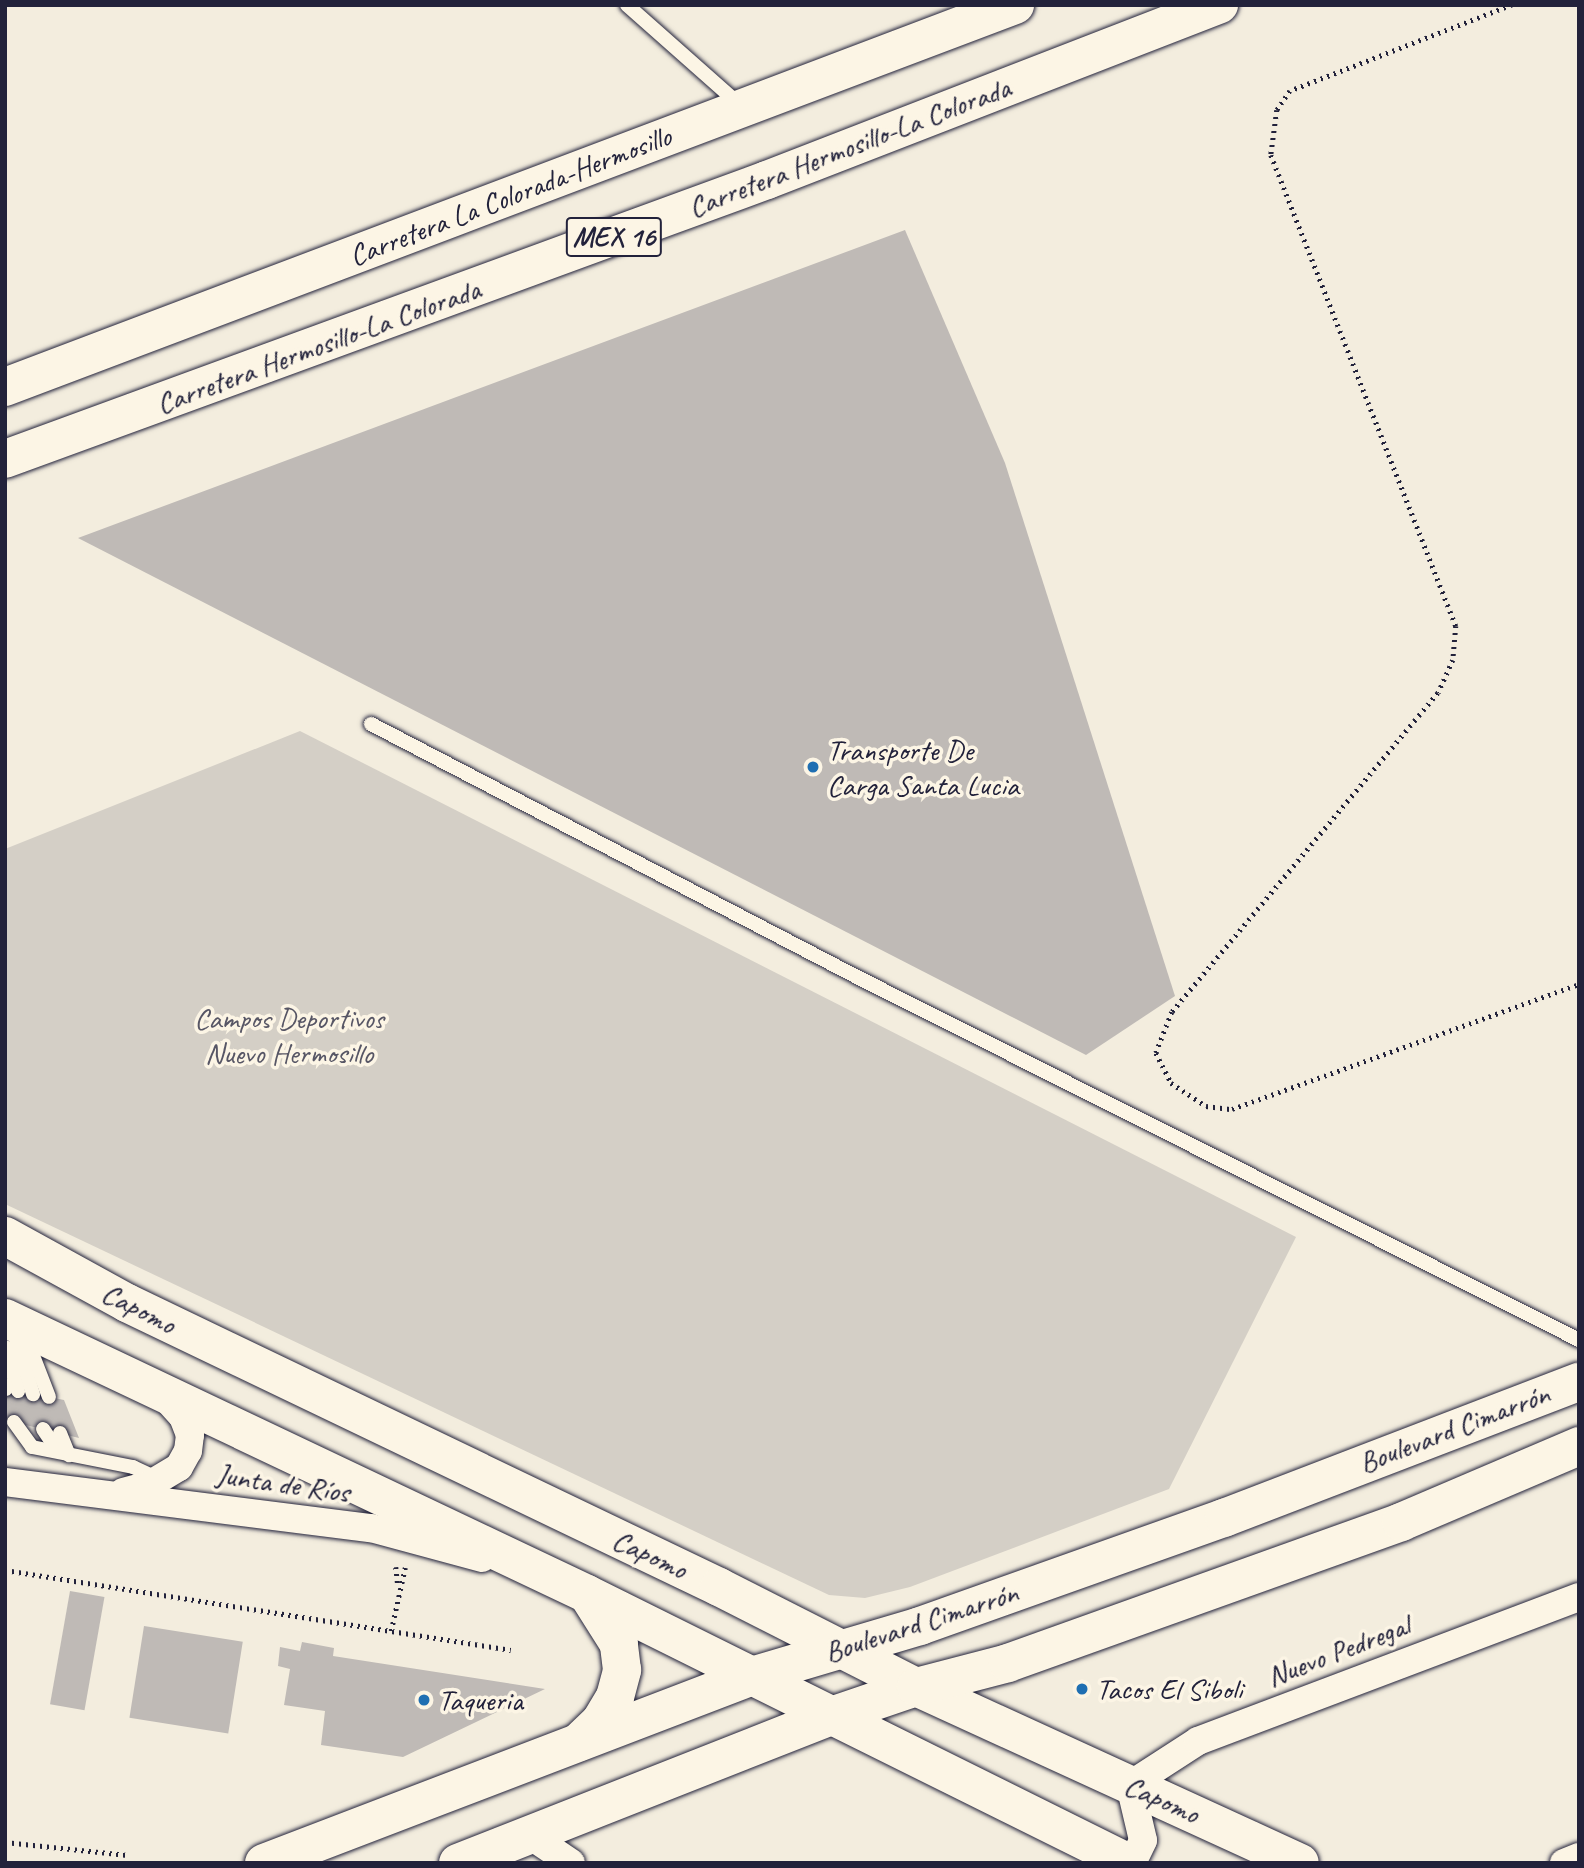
<!DOCTYPE html>
<meta charset="utf-8">
<style>
body{margin:0}
#map{position:relative;width:1584px;height:1868px;overflow:hidden;background:#f3edde;font-family:Caveat,sans-serif}
div>[style]{position:absolute}
.green>*{inset:0;background:#d4cfc6}
.building>*{inset:0;background:#bfbab6;transform-origin:0 0}
.path>*{height:4.5px;margin-top:-2.25px;transform-origin:0;background:repeating-linear-gradient(90deg,#22223b 0 2px,transparent 0 7px)}
.roads{filter:drop-shadow(0 0 2px #22223b) drop-shadow(0 0 2px #22223b)}
.lane>*{height:14px;margin:-7px;padding:0 7px;transform-origin:7px;border-radius:7px;background:#fcf5e5}
.street>*{height:28px;margin:-14px;padding:0 14px;transform-origin:14px;border-radius:14px;background:#fcf5e5}
.secondary>*{height:38px;margin:-19px;padding:0 19px;transform-origin:19px;border-radius:19px;background:#fcf5e5}
.highway>*{height:38px;margin:-19px;padding:0 19px;transform-origin:19px;border-radius:19px;background:#fcf5e5}
.dots>*{width:19px;height:19px;translate:-50% -50%;box-sizing:border-box;border:4px solid #fcf5e5;border-radius:50%}
span{translate:-50% -50%;white-space:nowrap;text-align:center;line-height:1.15;-webkit-text-stroke:7px #fcf5e5;paint-order:stroke}
.shield-label span{padding:2px 5px;background:#fcf5e5;border:2px solid;border-radius:5px;-webkit-text-stroke-width:0}
.shield-label{font-size:28px;color:#22223b;font-weight:700}
.street-label{font-size:30px;color:#22223b}
.poi-label{font-size:30px;color:#22223b}
.left{translate:0 -50%;text-align:left}
.park-label{font-size:30px;color:#575665}
.frame{position:absolute;inset:0;border:7px solid #22223b;pointer-events:none}
</style>
<div id="map">
<div class="green">
<i style="clip-path:polygon(300px 731px,1296px 1237px,1169px 1489px,910px 1587px,865px 1598px,829px 1595px,5px 1204px,5px 849px)"></i>
</div>
<div class="building">
<i style="clip-path:polygon(905px 230px,1005px 463px,1175px 996px,1086px 1055px,78px 538px)"></i>
<i style="clip-path:polygon(5px 1388px,64px 1400px,79px 1438px,5px 1420px)"></i>
<i style="left:70px;top:1591px;width:35px;height:115px;rotate:10deg"></i>
<i style="left:144px;top:1626px;width:100px;height:93px;rotate:9deg"></i>
<i style="clip-path:polygon(302px 1642px,334px 1648px,333px 1656px,545px 1689px,403px 1757px,321px 1745px,325px 1711px,284px 1705px,290px 1669px,278px 1666px,280px 1647px,300px 1651px)"></i>
</div>
<div class="path">
<i style="left:1512px;top:5px;width:238px;rotate:158.8deg"></i>
<i style="left:1290px;top:91px;width:23px;rotate:124deg"></i>
<i style="left:1277px;top:110px;width:45px;rotate:97.6deg"></i>
<i style="left:1271px;top:155px;width:506px;rotate:68.56deg"></i>
<i style="left:1456px;top:626px;width:34px;rotate:95deg"></i>
<i style="left:1453px;top:660px;width:36px;rotate:114deg"></i>
<i style="left:1438px;top:693px;width:415px;rotate:129.8deg"></i>
<i style="left:1172px;top:1012px;width:44px;rotate:111.3deg"></i>
<i style="left:1156px;top:1053px;width:34px;rotate:63deg"></i>
<i style="left:1171px;top:1083px;width:42px;rotate:33.3deg"></i>
<i style="left:1206px;top:1106px;width:26px;rotate:7deg"></i>
<i style="left:1232px;top:1109px;width:369px;rotate:-19.8deg"></i>
<i style="left:396px;top:1567px;width:19px;rotate:84deg"></i>
<i style="left:5px;top:1570px;width:512px;rotate:8.98deg"></i>
<i style="left:391px;top:1631px;width:65px;rotate:-77.5deg"></i>
<i style="left:5px;top:1842px;width:123px;rotate:6.1deg"></i>
</div>
<div class="roads">
<div class="lane">
<i style="left:627px;top:5px;width:152px;rotate:41.5deg"></i>
<i style="left:371px;top:724px;width:548px;rotate:27.5deg"></i>
<i style="left:857px;top:977px;width:808px;rotate:26.69deg"></i>
<i style="left:20px;top:1339px;width:18px;rotate:49deg"></i>
<i style="left:32px;top:1353px;width:47px;rotate:68.9deg"></i>
<i style="left:16px;top:1341px;width:56px;rotate:72.2deg"></i>
<i style="left:5px;top:1347px;width:46px;rotate:73.5deg"></i>
<i style="left:5px;top:1385px;width:4px;rotate:76deg"></i>
<i style="left:14px;top:1422px;width:31px;rotate:54deg"></i>
<i style="left:32px;top:1447px;width:103px;rotate:11.2deg"></i>
<i style="left:133px;top:1467px;width:29px;rotate:25deg"></i>
<i style="left:43px;top:1429px;width:22px;rotate:56deg"></i>
<i style="left:60px;top:1433px;width:24px;rotate:68deg"></i>
</div>
<div class="street">
<i style="left:5px;top:1482px;width:369px;rotate:7.2deg"></i>
<i style="left:371px;top:1528px;width:115px;rotate:15.1deg"></i>
<i style="left:123px;top:1492px;width:27px;rotate:-15deg"></i>
<i style="left:149px;top:1485px;width:35px;rotate:-31deg"></i>
<i style="left:179px;top:1467px;width:18px;rotate:-61deg"></i>
<i style="left:188px;top:1451px;width:16px;rotate:-83deg"></i>
<i style="left:190px;top:1435px;width:19px;rotate:-111deg"></i>
<i style="left:183px;top:1417px;width:28px;rotate:-132deg"></i>
<i style="left:531px;top:1836px;width:48px;rotate:34deg"></i>
<i style="left:1132px;top:1863px;width:25px;rotate:-64deg"></i>
<i style="left:1143px;top:1840px;width:57px;rotate:-103.3deg"></i>
<i style="left:1130px;top:1785px;width:81px;rotate:-32.9deg"></i>
<i style="left:1198px;top:1741px;width:407px;rotate:-20.7deg"></i>
<i style="left:1564px;top:1863px;width:16px;rotate:-22deg"></i>
</div>
<div class="secondary">
<i style="left:5px;top:1236px;width:139px;rotate:28.8deg"></i>
<i style="left:127px;top:1303px;width:657px;rotate:25.63deg"></i>
<i style="left:719px;top:1587px;width:221px;rotate:26.9deg"></i>
<i style="left:916px;top:1687px;width:422px;rotate:24.6deg"></i>
<i style="left:5px;top:1318px;width:644px;rotate:25.37deg"></i>
<i style="left:587px;top:1594px;width:605px;rotate:26.4deg"></i>
<i style="left:579px;top:1742px;width:29px;rotate:-44deg"></i>
<i style="left:600px;top:1722px;width:29px;rotate:-59deg"></i>
<i style="left:615px;top:1697px;width:28px;rotate:-75deg"></i>
<i style="left:622px;top:1670px;width:26px;rotate:-97deg"></i>
<i style="left:619px;top:1644px;width:58px;rotate:-122.3deg"></i>
<i style="left:264px;top:1863px;width:526px;rotate:-20.95deg"></i>
<i style="left:755px;top:1675px;width:172px;rotate:-16.5deg"></i>
<i style="left:920px;top:1626px;width:323px;rotate:-19.6deg"></i>
<i style="left:1224px;top:1518px;width:380px;rotate:-21deg"></i>
<i style="left:458px;top:1863px;width:401px;rotate:-21.5deg"></i>
<i style="left:831px;top:1716px;width:90px;rotate:-18.8deg"></i>
<i style="left:916px;top:1687px;width:95px;rotate:-14.6deg"></i>
<i style="left:1008px;top:1663px;width:418px;rotate:-19.7deg"></i>
<i style="left:1401px;top:1522px;width:194px;rotate:-23.1deg"></i>
</div>
<div class="highway">
<i style="left:5px;top:387px;width:1080px;rotate:-20.72deg"></i>
<i style="left:5px;top:459px;width:811px;rotate:-20.11deg"></i>
<i style="left:767px;top:180px;width:485px;rotate:-21.2deg"></i>
</div>
</div>
<div class="dots">
<i style="left:813px;top:767px;background:#1f6fb2"></i>
<i style="left:1082px;top:1689px;background:#1f6fb2"></i>
<i style="left:424px;top:1700px;background:#1f6fb2"></i>
</div>
<div class="shield-label">
<span style="left:614px;top:237px">MEX 16</span>
</div>
<div class="street-label">
<span style="left:849px;top:147px;rotate:-21deg">Carretera Hermosillo-La Colorada</span>
<span style="left:510px;top:196px;rotate:-21deg">Carretera La Colorada-Hermosillo</span>
<span style="left:318px;top:346px;rotate:-20deg">Carretera Hermosillo-La Colorada</span>
<span style="left:139px;top:1308px;rotate:27deg">Capomo</span>
<span style="left:1454px;top:1428px;rotate:-21deg">Boulevard Cimarrón</span>
<span style="left:283px;top:1483px;rotate:8deg">Junta de Ríos</span>
<span style="left:650px;top:1554px;rotate:25deg">Capomo</span>
<span style="left:921px;top:1622px;rotate:-18deg">Boulevard Cimarrón</span>
<span style="left:1338px;top:1651px;rotate:-21deg">Nuevo Pedregal</span>
<span style="left:1162px;top:1799px;rotate:24deg">Capomo</span>
</div>
<div class="poi-label">
<span class="left" style="left:827px;top:767px">Transporte De<br>Carga Santa Lucia</span>
<span class="left" style="left:1096px;top:1689px">Tacos El Siboli</span>
<span class="left" style="left:438px;top:1700px">Taqueria</span>
</div>
<div class="park-label">
<span style="left:289px;top:1035px">Campos Deportivos<br>Nuevo Hermosillo</span>
</div>
<div class="frame"></div>
</div>
